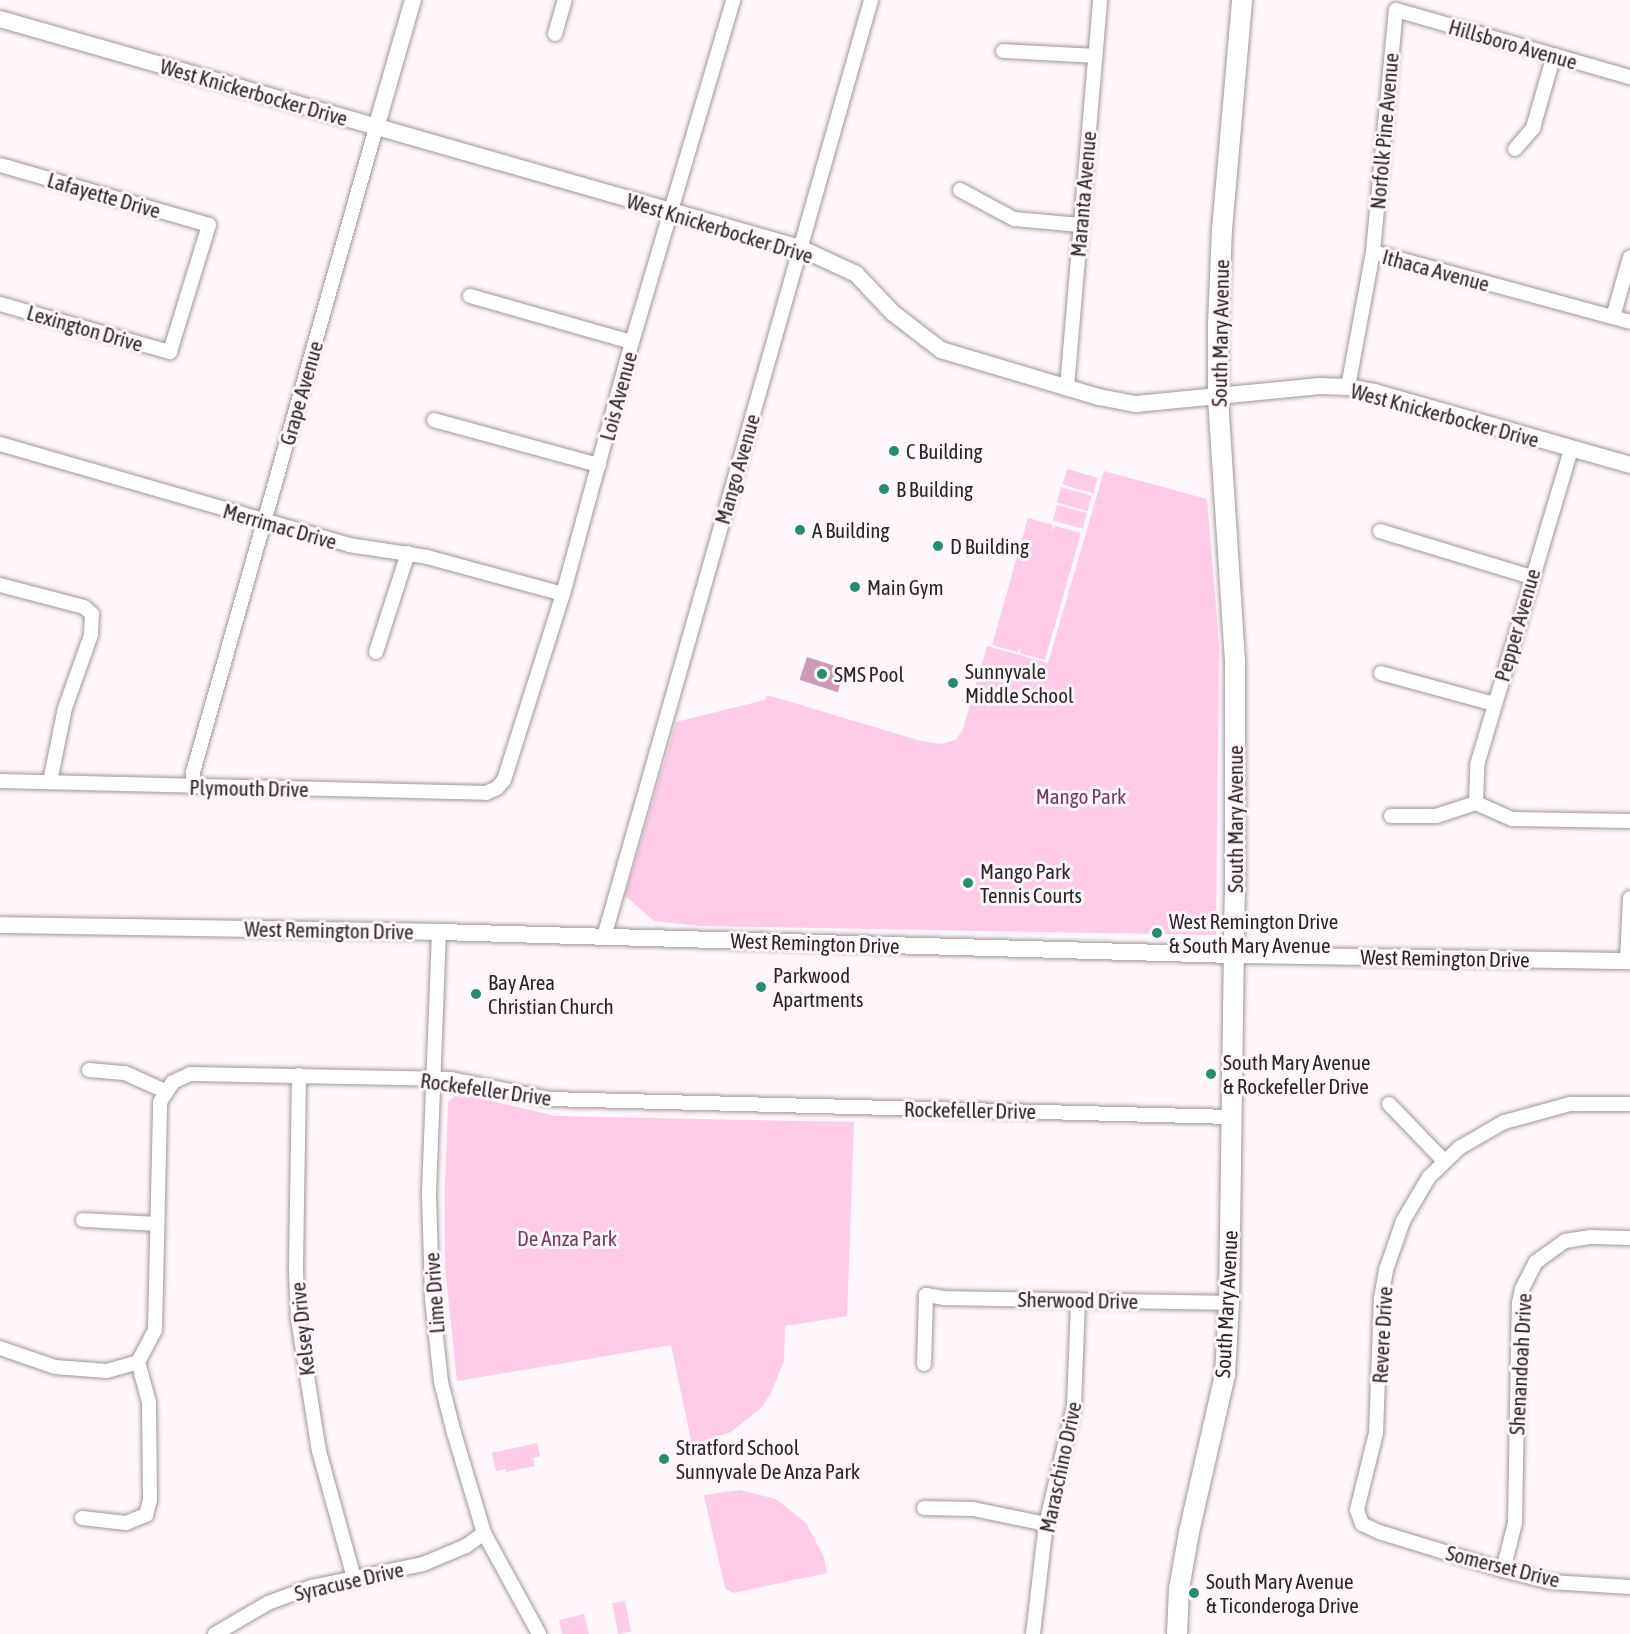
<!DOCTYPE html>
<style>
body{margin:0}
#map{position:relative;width:1630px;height:1634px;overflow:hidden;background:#fff7fb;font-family:"Asap Condensed",sans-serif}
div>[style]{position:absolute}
.green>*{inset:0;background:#fecce6;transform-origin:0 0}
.water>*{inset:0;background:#cd99b4;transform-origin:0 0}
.roads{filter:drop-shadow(0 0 2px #a0979b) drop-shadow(0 0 2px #a0979b)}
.minor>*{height:14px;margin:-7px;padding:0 7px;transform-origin:7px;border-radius:7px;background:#fff}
.tertiary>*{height:16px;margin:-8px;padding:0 8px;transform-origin:8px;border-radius:8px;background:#fff}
.secondary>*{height:20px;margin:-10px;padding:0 10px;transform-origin:10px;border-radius:10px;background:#fff}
.dots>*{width:16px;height:16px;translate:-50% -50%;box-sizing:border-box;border:3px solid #fff7fb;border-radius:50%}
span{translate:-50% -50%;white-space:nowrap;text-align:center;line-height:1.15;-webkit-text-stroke:6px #fff7fb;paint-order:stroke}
.street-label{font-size:21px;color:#292627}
.poi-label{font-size:21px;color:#292627}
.left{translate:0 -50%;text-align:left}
.park-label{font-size:21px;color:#79395e}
</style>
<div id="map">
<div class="green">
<i style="left:1067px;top:469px;width:32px;height:16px;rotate:16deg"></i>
<i style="clip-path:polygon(1104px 471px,1207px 499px,1219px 644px,1216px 935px,700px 926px,654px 921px,625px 896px,676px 722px,765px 700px,767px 695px,921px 741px,942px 744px,956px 740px,963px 729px,987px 646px,1048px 663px)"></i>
<i style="left:1061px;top:487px;width:32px;height:16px;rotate:16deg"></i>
<i style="left:1057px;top:505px;width:31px;height:16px;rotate:15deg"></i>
<i style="clip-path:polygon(1028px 518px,1053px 525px,1052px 530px,1056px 526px,1081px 533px,1045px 660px,1020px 653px,1021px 648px,1017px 652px,992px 645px)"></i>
<i style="clip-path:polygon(467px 1095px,555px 1116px,854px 1122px,847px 1316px,785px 1326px,784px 1361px,771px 1393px,762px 1407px,731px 1432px,692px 1445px,671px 1345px,457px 1381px,445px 1267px,445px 1187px,448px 1102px,455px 1096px)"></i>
<i style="clip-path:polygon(537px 1443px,540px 1456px,533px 1458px,535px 1466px,506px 1472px,505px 1469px,496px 1471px,492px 1453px)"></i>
<i style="clip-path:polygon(740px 1490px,776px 1499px,806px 1523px,824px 1557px,827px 1573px,733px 1593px,725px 1588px,704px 1495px)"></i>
<i style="left:625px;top:1601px;width:31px;height:13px;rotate:79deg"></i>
<i style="clip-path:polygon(584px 1614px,589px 1634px,562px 1634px,559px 1620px)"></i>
</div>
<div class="water">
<i style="left:807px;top:657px;width:40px;height:24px;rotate:18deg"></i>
</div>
<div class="roads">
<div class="minor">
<i style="left:555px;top:34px;width:35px;rotate:-74deg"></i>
<i style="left:1003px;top:51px;width:91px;rotate:3.1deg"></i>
<i style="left:1515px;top:149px;width:28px;rotate:-49deg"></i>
<i style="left:1533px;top:128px;width:76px;rotate:-74deg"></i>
<i style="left:0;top:165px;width:217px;rotate:16deg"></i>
<i style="left:209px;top:225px;width:133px;rotate:107.1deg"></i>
<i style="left:170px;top:352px;width:177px;rotate:-164.2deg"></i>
<i style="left:960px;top:190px;width:61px;rotate:28.2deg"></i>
<i style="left:1014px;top:219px;width:66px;rotate:5.2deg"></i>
<i style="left:1373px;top:252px;width:243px;rotate:-84.6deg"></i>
<i style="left:1396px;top:10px;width:243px;rotate:16deg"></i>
<i style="left:470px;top:296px;width:168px;rotate:15.9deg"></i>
<i style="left:1613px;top:317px;width:62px;rotate:-74.2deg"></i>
<i style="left:1067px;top:387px;width:388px;rotate:-85.1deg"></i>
<i style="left:1348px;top:387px;width:137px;rotate:-79.5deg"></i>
<i style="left:1373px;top:252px;width:266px;rotate:15.2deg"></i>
<i style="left:434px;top:420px;width:171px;rotate:15.3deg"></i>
<i style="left:0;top:444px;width:363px;rotate:16.1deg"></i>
<i style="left:349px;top:545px;width:79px;rotate:8.7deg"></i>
<i style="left:427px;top:557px;width:141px;rotate:15.2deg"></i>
<i style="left:1380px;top:531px;width:158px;rotate:16.9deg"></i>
<i style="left:0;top:585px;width:87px;rotate:14.7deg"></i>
<i style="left:84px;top:607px;width:11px;rotate:41deg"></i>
<i style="left:92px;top:614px;width:21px;rotate:93deg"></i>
<i style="left:91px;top:635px;width:77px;rotate:109.6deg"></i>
<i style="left:65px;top:708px;width:76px;rotate:101.5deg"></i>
<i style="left:376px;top:652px;width:104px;rotate:-72.1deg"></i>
<i style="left:1381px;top:673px;width:117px;rotate:15.3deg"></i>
<i style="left:0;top:781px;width:486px;rotate:1.4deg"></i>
<i style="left:486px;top:793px;width:12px;rotate:-24deg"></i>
<i style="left:497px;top:788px;width:11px;rotate:-49deg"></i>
<i style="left:504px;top:780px;width:195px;rotate:-72.4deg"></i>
<i style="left:563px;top:594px;width:261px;rotate:-74.7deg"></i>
<i style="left:632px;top:342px;width:357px;rotate:-73.5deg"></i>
<i style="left:193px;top:787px;width:15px;rotate:-90deg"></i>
<i style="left:193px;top:772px;width:669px;rotate:-74.14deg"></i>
<i style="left:1476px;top:803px;width:38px;rotate:-88deg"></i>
<i style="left:1477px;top:765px;width:330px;rotate:-73.4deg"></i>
<i style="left:1476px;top:803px;width:39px;rotate:24deg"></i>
<i style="left:1512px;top:819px;width:118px;rotate:1deg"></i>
<i style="left:1391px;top:816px;width:45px"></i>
<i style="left:1436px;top:816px;width:42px;rotate:-18deg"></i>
<i style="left:439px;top:932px;width:263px;rotate:92.2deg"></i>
<i style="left:429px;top:1195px;width:104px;rotate:88.3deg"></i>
<i style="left:432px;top:1299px;width:83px;rotate:83.8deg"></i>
<i style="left:441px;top:1382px;width:53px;rotate:75.7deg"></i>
<i style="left:454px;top:1433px;width:104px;rotate:73.3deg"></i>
<i style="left:484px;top:1533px;width:115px;rotate:61.4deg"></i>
<i style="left:604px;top:937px;width:974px;rotate:-74.09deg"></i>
<i style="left:1627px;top:960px;width:62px;rotate:-87.2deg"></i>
<i style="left:89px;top:1070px;width:36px;rotate:5deg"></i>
<i style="left:125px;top:1073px;width:44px;rotate:24.2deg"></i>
<i style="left:299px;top:1075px;width:196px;rotate:90.9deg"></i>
<i style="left:296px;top:1271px;width:48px;rotate:87.6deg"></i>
<i style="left:298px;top:1319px;width:134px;rotate:81deg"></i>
<i style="left:319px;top:1451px;width:132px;rotate:74.6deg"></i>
<i style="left:1389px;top:1104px;width:79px;rotate:46deg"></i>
<i style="left:1630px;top:1104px;width:60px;rotate:180deg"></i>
<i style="left:1570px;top:1104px;width:68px;rotate:164.7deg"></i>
<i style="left:1504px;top:1122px;width:52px;rotate:150deg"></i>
<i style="left:1459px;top:1148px;width:42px;rotate:136deg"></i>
<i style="left:1429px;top:1177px;width:51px;rotate:120.6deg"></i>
<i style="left:1403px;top:1221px;width:52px;rotate:109.1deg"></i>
<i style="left:1386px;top:1270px;width:27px;rotate:100deg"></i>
<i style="left:1381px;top:1297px;width:136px;rotate:92.1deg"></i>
<i style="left:1376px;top:1433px;width:79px;rotate:103.9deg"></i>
<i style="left:1357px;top:1510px;width:15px;rotate:70deg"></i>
<i style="left:1362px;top:1524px;width:19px;rotate:25deg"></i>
<i style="left:1379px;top:1532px;width:130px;rotate:17deg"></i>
<i style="left:1503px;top:1570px;width:49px;rotate:14deg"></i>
<i style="left:1551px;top:1582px;width:79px;rotate:3.6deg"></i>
<i style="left:83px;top:1220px;width:73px;rotate:3.1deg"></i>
<i style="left:0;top:1348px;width:58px;rotate:19.1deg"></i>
<i style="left:55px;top:1367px;width:52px;rotate:4.4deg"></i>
<i style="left:107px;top:1371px;width:32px;rotate:-16deg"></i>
<i style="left:138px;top:1362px;width:36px;rotate:-62deg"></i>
<i style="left:155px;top:1330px;width:228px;rotate:-88.7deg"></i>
<i style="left:160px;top:1102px;width:24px;rotate:-57deg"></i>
<i style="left:173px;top:1082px;width:19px;rotate:-25deg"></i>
<i style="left:190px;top:1074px;width:261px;rotate:1.1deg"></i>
<i style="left:451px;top:1079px;width:100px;rotate:11.5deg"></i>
<i style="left:549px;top:1099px;width:683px;rotate:1.51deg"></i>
<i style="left:924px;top:1364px;width:69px;rotate:-88.3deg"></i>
<i style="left:926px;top:1295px;width:18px;rotate:9deg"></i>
<i style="left:944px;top:1298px;width:285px;rotate:1deg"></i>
<i style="left:924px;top:1508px;width:49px;rotate:1.2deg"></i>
<i style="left:973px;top:1509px;width:75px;rotate:11.6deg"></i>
<i style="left:82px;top:1518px;width:44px;rotate:6.5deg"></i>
<i style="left:126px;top:1523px;width:22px;rotate:-22deg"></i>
<i style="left:146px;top:1515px;width:16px;rotate:-75deg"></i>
<i style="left:150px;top:1500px;width:98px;rotate:-90.6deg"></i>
<i style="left:149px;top:1402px;width:41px;rotate:-105.4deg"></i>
<i style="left:1503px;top:1570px;width:49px;rotate:-75.7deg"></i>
<i style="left:1515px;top:1523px;width:220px;rotate:-89deg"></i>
<i style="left:1519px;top:1303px;width:14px;rotate:-78deg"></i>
<i style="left:1522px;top:1289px;width:30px;rotate:-63deg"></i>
<i style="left:1536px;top:1262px;width:36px;rotate:-36deg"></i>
<i style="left:1565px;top:1241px;width:25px;rotate:-9deg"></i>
<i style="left:1590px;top:1237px;width:40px;rotate:1.4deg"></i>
<i style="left:215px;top:1634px;width:61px;rotate:-30.3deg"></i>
<i style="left:268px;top:1603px;width:46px;rotate:-20.4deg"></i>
<i style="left:311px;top:1587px;width:114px;rotate:-11.6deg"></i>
<i style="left:423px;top:1564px;width:47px;rotate:-22.7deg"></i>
<i style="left:466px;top:1546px;width:22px;rotate:-36deg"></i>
<i style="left:1033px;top:1634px;width:111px;rotate:-83.3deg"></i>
<i style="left:1046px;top:1524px;width:121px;rotate:-76.7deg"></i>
<i style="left:1074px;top:1406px;width:106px;rotate:-87.8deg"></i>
</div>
<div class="tertiary">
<i style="left:0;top:19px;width:832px;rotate:15.97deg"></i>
<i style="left:800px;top:248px;width:62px;rotate:24.9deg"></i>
<i style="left:856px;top:274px;width:54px;rotate:46.5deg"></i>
<i style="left:893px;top:313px;width:61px;rotate:37.6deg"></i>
<i style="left:941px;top:350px;width:165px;rotate:16.6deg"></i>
<i style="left:1099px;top:397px;width:38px;rotate:11deg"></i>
<i style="left:1136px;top:404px;width:185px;rotate:-5.6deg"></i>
<i style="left:1320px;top:386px;width:28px;rotate:2deg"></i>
<i style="left:1348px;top:387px;width:26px;rotate:11deg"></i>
<i style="left:1374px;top:392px;width:266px;rotate:15.9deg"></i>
<i style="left:376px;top:128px;width:133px;rotate:-73.9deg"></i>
<i style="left:0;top:925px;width:439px;rotate:0.9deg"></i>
<i style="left:439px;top:932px;width:795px;rotate:1.66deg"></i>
<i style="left:1234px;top:955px;width:396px;rotate:0.9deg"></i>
</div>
<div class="secondary">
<i style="left:1177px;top:1634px;width:45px;rotate:-87.5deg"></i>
<i style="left:1179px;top:1589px;width:58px;rotate:-80deg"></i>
<i style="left:1189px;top:1532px;width:161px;rotate:-77.1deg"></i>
<i style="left:1225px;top:1375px;width:72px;rotate:-86.8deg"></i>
<i style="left:1229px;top:1303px;width:405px;rotate:-89.2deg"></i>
<i style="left:1235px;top:898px;width:237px;rotate:-90deg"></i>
<i style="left:1235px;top:661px;width:264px;rotate:-93.7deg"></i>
<i style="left:1218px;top:398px;width:74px;rotate:-90deg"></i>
<i style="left:1218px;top:324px;width:94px;rotate:-87.6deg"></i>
<i style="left:1222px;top:230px;width:231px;rotate:-85deg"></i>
</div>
</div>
<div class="dots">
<i style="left:894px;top:451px;background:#258e6c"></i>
<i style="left:884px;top:489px;background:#258e6c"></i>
<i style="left:800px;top:530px;background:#258e6c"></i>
<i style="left:938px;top:546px;background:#258e6c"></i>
<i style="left:855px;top:587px;background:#258e6c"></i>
<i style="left:822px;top:674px;background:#258e6c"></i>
<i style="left:953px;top:683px;background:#258e6c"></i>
<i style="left:968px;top:883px;background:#258e6c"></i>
<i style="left:1157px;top:933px;background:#258e6c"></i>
<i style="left:761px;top:987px;background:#258e6c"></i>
<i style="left:476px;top:994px;background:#258e6c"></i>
<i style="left:1211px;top:1074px;background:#258e6c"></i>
<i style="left:664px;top:1459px;background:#258e6c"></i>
<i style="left:1194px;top:1593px;background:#258e6c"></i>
</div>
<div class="street-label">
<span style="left:1513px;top:44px;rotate:16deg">Hillsboro Avenue</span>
<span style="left:254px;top:92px;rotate:16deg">West Knickerbocker Drive</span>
<span style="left:1384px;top:131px;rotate:-85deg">Norfolk Pine Avenue</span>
<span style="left:1083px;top:194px;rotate:-85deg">Maranta Avenue</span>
<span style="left:104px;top:195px;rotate:16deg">Lafayette Drive</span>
<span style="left:720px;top:228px;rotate:17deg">West Knickerbocker Drive</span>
<span style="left:1436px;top:270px;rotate:15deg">Ithaca Avenue</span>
<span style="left:85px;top:328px;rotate:16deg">Lexington Drive</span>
<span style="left:1220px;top:333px;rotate:-89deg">South Mary Avenue</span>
<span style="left:301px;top:393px;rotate:-74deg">Grape Avenue</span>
<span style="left:618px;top:396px;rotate:-75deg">Lois Avenue</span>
<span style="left:1445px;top:415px;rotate:15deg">West Knickerbocker Drive</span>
<span style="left:737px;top:469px;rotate:-74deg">Mango Avenue</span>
<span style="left:280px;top:526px;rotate:16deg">Merrimac Drive</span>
<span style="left:1517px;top:625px;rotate:-74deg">Pepper Avenue</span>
<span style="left:249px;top:788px;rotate:1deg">Plymouth Drive</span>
<span style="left:1235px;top:819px;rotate:-90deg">South Mary Avenue</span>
<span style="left:329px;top:930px;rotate:1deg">West Remington Drive</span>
<span style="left:815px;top:943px;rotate:2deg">West Remington Drive</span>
<span style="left:1445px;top:958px;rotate:1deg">West Remington Drive</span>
<span style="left:486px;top:1089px;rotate:8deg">Rockefeller Drive</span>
<span style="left:970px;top:1110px;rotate:1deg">Rockefeller Drive</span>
<span style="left:434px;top:1293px;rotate:-94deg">Lime Drive</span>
<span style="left:1078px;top:1300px;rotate:1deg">Sherwood Drive</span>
<span style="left:1226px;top:1304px;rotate:-87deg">South Mary Avenue</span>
<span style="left:302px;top:1329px;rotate:-96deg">Kelsey Drive</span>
<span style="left:1382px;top:1335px;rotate:-87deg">Revere Drive</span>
<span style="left:1520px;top:1364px;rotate:-87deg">Shenandoah Drive</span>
<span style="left:1060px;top:1467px;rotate:-78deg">Maraschino Drive</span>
<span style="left:1503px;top:1566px;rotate:14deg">Somerset Drive</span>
<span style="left:349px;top:1581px;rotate:-13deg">Syracuse Drive</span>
</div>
<div class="poi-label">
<span class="left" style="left:906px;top:451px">C Building</span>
<span class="left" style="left:896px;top:489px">B Building</span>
<span class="left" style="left:812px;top:530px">A Building</span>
<span class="left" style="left:950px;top:546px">D Building</span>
<span class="left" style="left:867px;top:587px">Main Gym</span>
<span class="left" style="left:965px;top:683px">Sunnyvale<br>Middle School</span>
<span class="left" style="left:834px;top:674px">SMS Pool</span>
<span class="left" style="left:980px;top:883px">Mango Park<br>Tennis Courts</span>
<span class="left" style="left:1169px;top:933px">West Remington Drive<br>&amp; South Mary Avenue</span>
<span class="left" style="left:773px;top:987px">Parkwood<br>Apartments</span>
<span class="left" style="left:488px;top:994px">Bay Area<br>Christian Church</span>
<span class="left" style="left:1223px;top:1074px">South Mary Avenue<br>&amp; Rockefeller Drive</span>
<span class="left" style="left:676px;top:1459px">Stratford School<br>Sunnyvale De Anza Park</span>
<span class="left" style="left:1206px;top:1593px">South Mary Avenue<br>&amp; Ticonderoga Drive</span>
</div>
<div class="park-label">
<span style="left:1081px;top:796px">Mango Park</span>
<span style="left:567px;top:1238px">De Anza Park</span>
</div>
</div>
